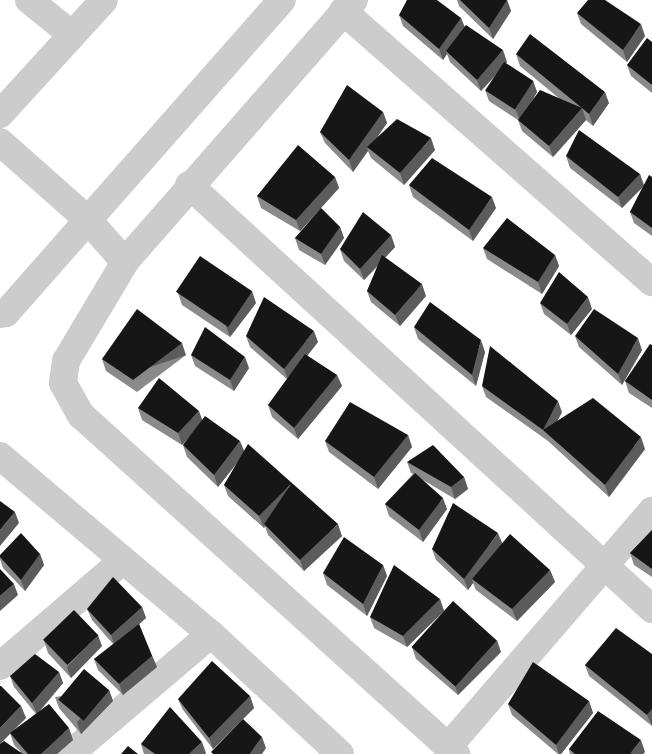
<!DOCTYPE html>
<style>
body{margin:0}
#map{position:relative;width:652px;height:754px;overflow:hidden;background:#fff;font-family:"Roboto Condensed",sans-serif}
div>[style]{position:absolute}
.street>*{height:28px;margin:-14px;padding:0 14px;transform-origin:14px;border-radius:14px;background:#ccc}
.wall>*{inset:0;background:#8a8a8a}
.shaded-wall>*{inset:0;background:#5c5c5c;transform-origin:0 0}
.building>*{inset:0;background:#161616;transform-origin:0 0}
span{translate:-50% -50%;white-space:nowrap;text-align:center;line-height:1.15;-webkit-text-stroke:5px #fff;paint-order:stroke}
</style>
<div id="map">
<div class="street">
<i style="left:29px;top:0;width:55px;rotate:39.1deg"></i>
<i style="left:354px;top:0;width:348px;rotate:131.2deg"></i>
<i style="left:125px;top:262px;width:115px;rotate:120.8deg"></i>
<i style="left:66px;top:361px;width:22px;rotate:98deg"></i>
<i style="left:63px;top:383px;width:37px;rotate:61deg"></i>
<i style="left:81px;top:415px;width:506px;rotate:42.11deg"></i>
<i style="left:343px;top:11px;width:411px;rotate:41.3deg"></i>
<i style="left:0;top:114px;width:154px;rotate:-47.6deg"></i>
<i style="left:0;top:142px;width:116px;rotate:41.5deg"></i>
<i style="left:87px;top:219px;width:57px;rotate:48.5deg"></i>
<i style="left:189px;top:185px;width:628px;rotate:42.48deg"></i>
<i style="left:0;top:314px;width:6px;rotate:-9deg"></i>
<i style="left:6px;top:313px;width:417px;rotate:-48.6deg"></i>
<i style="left:0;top:456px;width:276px;rotate:40.2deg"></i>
<i style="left:211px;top:634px;width:176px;rotate:42.9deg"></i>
<i style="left:0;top:666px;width:161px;rotate:-40.7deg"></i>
<i style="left:448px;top:747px;width:312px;rotate:-49.2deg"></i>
<i style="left:70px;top:754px;width:185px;rotate:-40.4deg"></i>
</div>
<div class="wall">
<i style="clip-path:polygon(457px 0,507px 0,511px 11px,493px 39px,459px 6px)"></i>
<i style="clip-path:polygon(577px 13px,645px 36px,627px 62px,581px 24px)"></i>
<i style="clip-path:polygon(399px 15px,461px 18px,465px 27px,507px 62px,506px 63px,533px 81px,537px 92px,534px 98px,560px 99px,520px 66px,516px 54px,609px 103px,593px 126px,586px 120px,553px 157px,522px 131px,518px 120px,489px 101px,485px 90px,494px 77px,481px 91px,450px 62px,447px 54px,443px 60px,403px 26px)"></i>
<i style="clip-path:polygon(652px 42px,652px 93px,631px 76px,627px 65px)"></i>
<i style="clip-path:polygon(383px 112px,387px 123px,378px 136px,435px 150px,404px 185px,371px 158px,368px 151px,353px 172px,325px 143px,320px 132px)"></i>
<i style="clip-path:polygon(566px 156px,640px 174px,644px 185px,652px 177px,652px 236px,634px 223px,630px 212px,643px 186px,622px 208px,570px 168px)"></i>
<i style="clip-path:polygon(335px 177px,339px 188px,321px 208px,340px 227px,344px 238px,325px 265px,299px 250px,295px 238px,319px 211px,300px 231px,261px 208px,257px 196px)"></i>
<i style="clip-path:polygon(409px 185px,496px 208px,473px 241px,413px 197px)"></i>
<i style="clip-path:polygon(391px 235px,395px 247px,385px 258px,426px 296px,400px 326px,371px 302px,367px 291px,378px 266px,364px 280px,344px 261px,340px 249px)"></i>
<i style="clip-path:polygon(483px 248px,555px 255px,559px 266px,542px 294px,487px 259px)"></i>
<i style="clip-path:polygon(178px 293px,256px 303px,230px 337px,182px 305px)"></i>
<i style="clip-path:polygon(540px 303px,592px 309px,571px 335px,544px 314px)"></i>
<i style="clip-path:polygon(414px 327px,485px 352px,476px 386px,418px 339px)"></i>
<i style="clip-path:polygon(246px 336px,318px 342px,307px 356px,337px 375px,342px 386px,298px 439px,272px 417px,268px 405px,287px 379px,250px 347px)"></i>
<i style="clip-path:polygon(575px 336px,642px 350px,622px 385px,579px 347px)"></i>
<i style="clip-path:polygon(652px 345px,652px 408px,629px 393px,625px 381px)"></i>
<i style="clip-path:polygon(186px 355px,137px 392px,106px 371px,102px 359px)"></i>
<i style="clip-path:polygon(191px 355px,249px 368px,234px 391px,195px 366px)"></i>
<i style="clip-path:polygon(482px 386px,562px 412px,557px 421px,645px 449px,609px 497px,548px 441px,486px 397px)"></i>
<i style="clip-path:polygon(138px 408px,202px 420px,244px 451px,342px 536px,304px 571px,268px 535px,265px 526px,264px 528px,228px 496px,224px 485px,239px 460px,218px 487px,187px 457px,183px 445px,189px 437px,182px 445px,142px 420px)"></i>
<i style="clip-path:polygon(408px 435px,412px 447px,378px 489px,329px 452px,325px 441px)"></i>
<i style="clip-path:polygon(407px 462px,464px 477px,468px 489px,455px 499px,423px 480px,447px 509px,423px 542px,389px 516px,385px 504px,413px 474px,411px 473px)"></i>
<i style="clip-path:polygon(652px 530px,652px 577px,634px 565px,630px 553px)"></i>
<i style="clip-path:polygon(502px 543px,550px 570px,555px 582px,517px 621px,476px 590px,473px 583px,468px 590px,436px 560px,432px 549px)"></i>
<i style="clip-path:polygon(40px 554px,44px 565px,25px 591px,3px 568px,0 559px,0 555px)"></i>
<i style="clip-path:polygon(383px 565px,387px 576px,367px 616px,327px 585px,323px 573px)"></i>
<i style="clip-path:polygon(440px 599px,444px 611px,407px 647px,374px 628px,370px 617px)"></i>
<i style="clip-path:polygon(142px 607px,146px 618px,139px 624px,157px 667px,123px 695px,98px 670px,94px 659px,113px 644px,92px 620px,87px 609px)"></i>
<i style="clip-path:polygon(44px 641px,102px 646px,71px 678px,48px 653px)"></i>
<i style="clip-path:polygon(412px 647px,501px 652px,458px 695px,416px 659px)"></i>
<i style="clip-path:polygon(652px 654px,652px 726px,589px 676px,585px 665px)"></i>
<i style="clip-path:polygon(59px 672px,63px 683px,39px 712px,73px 740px,57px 754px,0 754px,21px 752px,14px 745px,10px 733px,0 744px,21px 706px,26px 718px,11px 732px,36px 714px,14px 687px,10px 676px)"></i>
<i style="clip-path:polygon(109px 690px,113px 701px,81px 734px,59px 708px,55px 697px)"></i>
<i style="clip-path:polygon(250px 696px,254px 708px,213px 749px,183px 710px,178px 699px)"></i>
<i style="clip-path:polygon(589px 701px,593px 713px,561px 754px,558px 754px,512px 715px,508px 704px)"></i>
<i style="clip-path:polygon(141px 744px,206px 753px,205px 754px,144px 754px)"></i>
<i style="clip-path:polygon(569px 749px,645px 752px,643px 754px,570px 754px)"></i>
</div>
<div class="shaded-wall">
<i style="clip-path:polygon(507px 0,511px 11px,493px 39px,489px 28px)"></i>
<i style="clip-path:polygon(461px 18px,465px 29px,446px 51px,447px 54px,443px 60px,439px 49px)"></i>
<i style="clip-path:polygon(641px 24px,645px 36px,627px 62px,623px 50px)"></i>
<i style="clip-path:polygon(503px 50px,507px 62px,481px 91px,477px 80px)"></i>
<i style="clip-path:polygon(533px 81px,537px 92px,520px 120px,515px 109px)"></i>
<i style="clip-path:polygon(605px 92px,609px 103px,593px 126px,589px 114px)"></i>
<i style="clip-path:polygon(582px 108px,586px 120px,553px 157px,549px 146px)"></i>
<i style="clip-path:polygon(383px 112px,387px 123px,369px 149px,367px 147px,368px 151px,353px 172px,349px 160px)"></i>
<i style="clip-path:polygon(431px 138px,435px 150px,404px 185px,400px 173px)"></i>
<i style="clip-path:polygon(640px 174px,644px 186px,622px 208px,618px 197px)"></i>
<i style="clip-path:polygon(335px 177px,339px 188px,300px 231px,296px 220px)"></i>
<i style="clip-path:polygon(492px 197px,496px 208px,473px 241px,469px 230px)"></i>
<i style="clip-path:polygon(340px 227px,344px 238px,325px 265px,321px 254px)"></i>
<i style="clip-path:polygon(391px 235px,395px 247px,364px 280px,360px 269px)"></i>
<i style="clip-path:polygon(555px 255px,559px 266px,542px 294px,538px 282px)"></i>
<i style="clip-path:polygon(422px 284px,426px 296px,400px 326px,395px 315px)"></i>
<i style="clip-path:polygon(252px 291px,256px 303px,230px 337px,226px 326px)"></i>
<i style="clip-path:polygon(588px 297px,592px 309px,571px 335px,567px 324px)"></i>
<i style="clip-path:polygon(314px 331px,318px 342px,288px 380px,284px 369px)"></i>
<i style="clip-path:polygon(638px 338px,642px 350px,622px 385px,618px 374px)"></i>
<i style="clip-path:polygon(481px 340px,485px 352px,476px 386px,472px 375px)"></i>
<i style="left:182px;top:343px;width:13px;height:61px;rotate:72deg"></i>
<i style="clip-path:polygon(245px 357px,249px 368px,234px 391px,230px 380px)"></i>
<i style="clip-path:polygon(337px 375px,342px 386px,298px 439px,294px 428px)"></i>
<i style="clip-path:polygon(558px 401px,562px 412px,550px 436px,543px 430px)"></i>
<i style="clip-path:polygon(199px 411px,203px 422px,182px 445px,178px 433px)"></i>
<i style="clip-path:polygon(408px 435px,412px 447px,378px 489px,374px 477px)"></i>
<i style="clip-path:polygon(641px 437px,645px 449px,609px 497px,605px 485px)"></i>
<i style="clip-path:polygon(240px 441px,245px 453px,218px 487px,214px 475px)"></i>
<i style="clip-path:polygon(464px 477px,468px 489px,455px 499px,451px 487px)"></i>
<i style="clip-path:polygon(291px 484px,264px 524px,265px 526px,264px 528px,259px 516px)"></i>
<i style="clip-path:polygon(443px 498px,447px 509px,423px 542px,419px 530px)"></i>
<i style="clip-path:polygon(15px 512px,19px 523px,0 546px,0 530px)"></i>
<i style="clip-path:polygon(338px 524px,342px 536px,304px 571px,300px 560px)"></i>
<i style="clip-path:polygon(498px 533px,503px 545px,472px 579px,473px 583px,468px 590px,464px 579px)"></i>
<i style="clip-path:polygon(40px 554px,44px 565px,25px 591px,21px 580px)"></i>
<i style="clip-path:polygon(383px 565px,387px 576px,367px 616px,363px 604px)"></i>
<i style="clip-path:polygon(550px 570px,555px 582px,517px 621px,512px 609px)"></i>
<i style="clip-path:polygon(14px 584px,18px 595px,0 611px,0 596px)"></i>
<i style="clip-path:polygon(440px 599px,444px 611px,407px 647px,403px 636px)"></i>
<i style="clip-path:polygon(142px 607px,146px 618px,115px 646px,111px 635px)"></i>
<i style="clip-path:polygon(98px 635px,102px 646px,71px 678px,67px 667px)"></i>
<i style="clip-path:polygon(497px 640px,501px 652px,458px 695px,454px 683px)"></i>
<i style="clip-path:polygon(152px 656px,157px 667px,123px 695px,119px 684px)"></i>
<i style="clip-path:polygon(59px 672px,63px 683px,37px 714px,32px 703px)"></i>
<i style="clip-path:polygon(109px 690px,113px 701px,81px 734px,77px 722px)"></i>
<i style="clip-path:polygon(250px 696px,254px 708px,213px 749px,209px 738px)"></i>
<i style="clip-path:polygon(589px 701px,593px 713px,561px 754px,559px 754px,556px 745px)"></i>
<i style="clip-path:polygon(21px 706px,26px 718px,0 744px,0 728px)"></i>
<i style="clip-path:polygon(652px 709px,652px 726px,647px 715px)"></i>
<i style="clip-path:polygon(69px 728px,73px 740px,57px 754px,41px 754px)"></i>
<i style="clip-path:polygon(262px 737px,266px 748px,262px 754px,250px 754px)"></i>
<i style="clip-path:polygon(641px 740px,645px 752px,643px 754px,630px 754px)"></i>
<i style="clip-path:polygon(202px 742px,206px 753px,205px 754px,189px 754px)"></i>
</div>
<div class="building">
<i style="clip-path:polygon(407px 0,437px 0,461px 18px,439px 49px,399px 15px)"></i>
<i style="clip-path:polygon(460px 0,507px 0,489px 28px)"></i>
<i style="clip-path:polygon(588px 0,605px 0,641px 24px,623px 50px,577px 13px)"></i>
<i style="clip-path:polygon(466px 25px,503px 50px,477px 80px,446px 51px)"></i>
<i style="clip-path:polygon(530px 34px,605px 92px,589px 114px,582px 108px,549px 146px,518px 120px,540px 90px,582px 108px,516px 54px)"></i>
<i style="clip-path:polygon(647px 38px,652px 42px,652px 85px,627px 65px)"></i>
<i style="left:504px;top:62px;width:35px;height:34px;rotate:33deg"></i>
<i style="clip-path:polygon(347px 85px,383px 112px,349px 160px,320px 132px)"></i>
<i style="clip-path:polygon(397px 119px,431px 138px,400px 173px,367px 147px)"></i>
<i style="clip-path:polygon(579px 130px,640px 174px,618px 197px,566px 156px)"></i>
<i style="clip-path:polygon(298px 145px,335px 177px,296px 220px,257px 196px)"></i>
<i style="clip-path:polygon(432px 158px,492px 197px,469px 230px,409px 185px)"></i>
<i style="clip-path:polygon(649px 175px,652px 177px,652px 228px,630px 212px)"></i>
<i style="clip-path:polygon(321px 208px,340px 227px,321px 254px,295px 238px)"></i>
<i style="clip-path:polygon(363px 212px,391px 235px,360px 269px,340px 249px)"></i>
<i style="clip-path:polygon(507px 218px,555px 255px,538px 282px,483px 248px)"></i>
<i style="clip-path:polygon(382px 255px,422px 284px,395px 315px,367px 291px)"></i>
<i style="left:200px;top:256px;width:63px;height:43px;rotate:34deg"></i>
<i style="clip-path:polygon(559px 272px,588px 297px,567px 324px,540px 303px)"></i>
<i style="clip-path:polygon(264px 297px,314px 331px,284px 369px,246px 336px)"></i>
<i style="clip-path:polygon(430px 302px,481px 340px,472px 375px,414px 327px)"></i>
<i style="clip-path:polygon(137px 309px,182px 343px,133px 380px,102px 359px)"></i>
<i style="clip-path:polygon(594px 309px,638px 338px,618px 374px,575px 336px)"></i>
<i style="clip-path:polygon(205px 327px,245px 357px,230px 380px,191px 355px)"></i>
<i style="clip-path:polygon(650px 344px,652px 345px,652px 400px,625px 381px)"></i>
<i style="clip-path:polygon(490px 346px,558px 401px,543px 430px,482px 386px)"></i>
<i style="clip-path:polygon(305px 354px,337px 375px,294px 428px,268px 405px)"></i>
<i style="clip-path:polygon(159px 378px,199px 411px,178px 433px,138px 408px)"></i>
<i style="clip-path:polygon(593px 398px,641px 437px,605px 485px,543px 430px)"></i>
<i style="clip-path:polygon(350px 402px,408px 435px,374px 477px,325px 441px)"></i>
<i style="clip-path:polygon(205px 416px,240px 441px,214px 475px,183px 445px)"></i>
<i style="clip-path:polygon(248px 444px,338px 524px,300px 560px,264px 524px,291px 484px,259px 516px,224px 485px)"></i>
<i style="clip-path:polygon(433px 445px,464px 477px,451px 487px,407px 462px)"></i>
<i style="clip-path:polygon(415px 473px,443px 498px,419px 530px,385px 504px)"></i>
<i style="clip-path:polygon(0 501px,15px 512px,0 530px)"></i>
<i style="clip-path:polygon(453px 503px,498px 533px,464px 579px,432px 549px)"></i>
<i style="clip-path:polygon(652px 530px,652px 569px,630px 553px)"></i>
<i style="clip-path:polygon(21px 533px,40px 554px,21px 580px,0 557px,0 555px)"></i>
<i style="clip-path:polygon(510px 534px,550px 570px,512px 609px,472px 579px)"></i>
<i style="clip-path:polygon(344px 537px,383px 565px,363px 604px,323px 573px)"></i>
<i style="clip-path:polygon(394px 565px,440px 599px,403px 636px,370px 617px)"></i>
<i style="clip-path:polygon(0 569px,14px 584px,0 596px)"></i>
<i style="clip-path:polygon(113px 577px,142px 607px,111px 635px,87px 609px)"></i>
<i style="left:453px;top:601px;width:59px;height:62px;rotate:42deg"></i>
<i style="left:74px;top:610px;width:35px;height:43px;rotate:46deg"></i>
<i style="clip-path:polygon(139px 624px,152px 656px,119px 684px,94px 659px)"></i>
<i style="clip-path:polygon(616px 628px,652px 654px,652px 709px,647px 715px,585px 665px)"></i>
<i style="clip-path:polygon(35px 654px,59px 672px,32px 703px,10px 676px)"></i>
<i style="clip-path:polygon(212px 661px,250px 696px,209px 738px,178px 699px)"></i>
<i style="clip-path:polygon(533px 662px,589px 701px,556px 745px,508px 704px)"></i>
<i style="left:84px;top:669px;width:33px;height:40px;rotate:40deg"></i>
<i style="clip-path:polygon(0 686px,1px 686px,21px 706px,0 728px)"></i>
<i style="clip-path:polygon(49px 704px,69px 728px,41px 754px,28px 754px,10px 733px)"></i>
<i style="clip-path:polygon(170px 707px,202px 742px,189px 754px,155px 754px,141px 744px)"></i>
<i style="clip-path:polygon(598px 711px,641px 740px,630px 754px,575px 754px,569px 749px)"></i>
<i style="clip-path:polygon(243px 719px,262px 737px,250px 754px,213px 754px,211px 752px)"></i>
<i style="clip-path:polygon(4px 741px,23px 754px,0 754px,0 744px)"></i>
<i style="clip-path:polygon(128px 746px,138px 754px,121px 754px)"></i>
</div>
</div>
